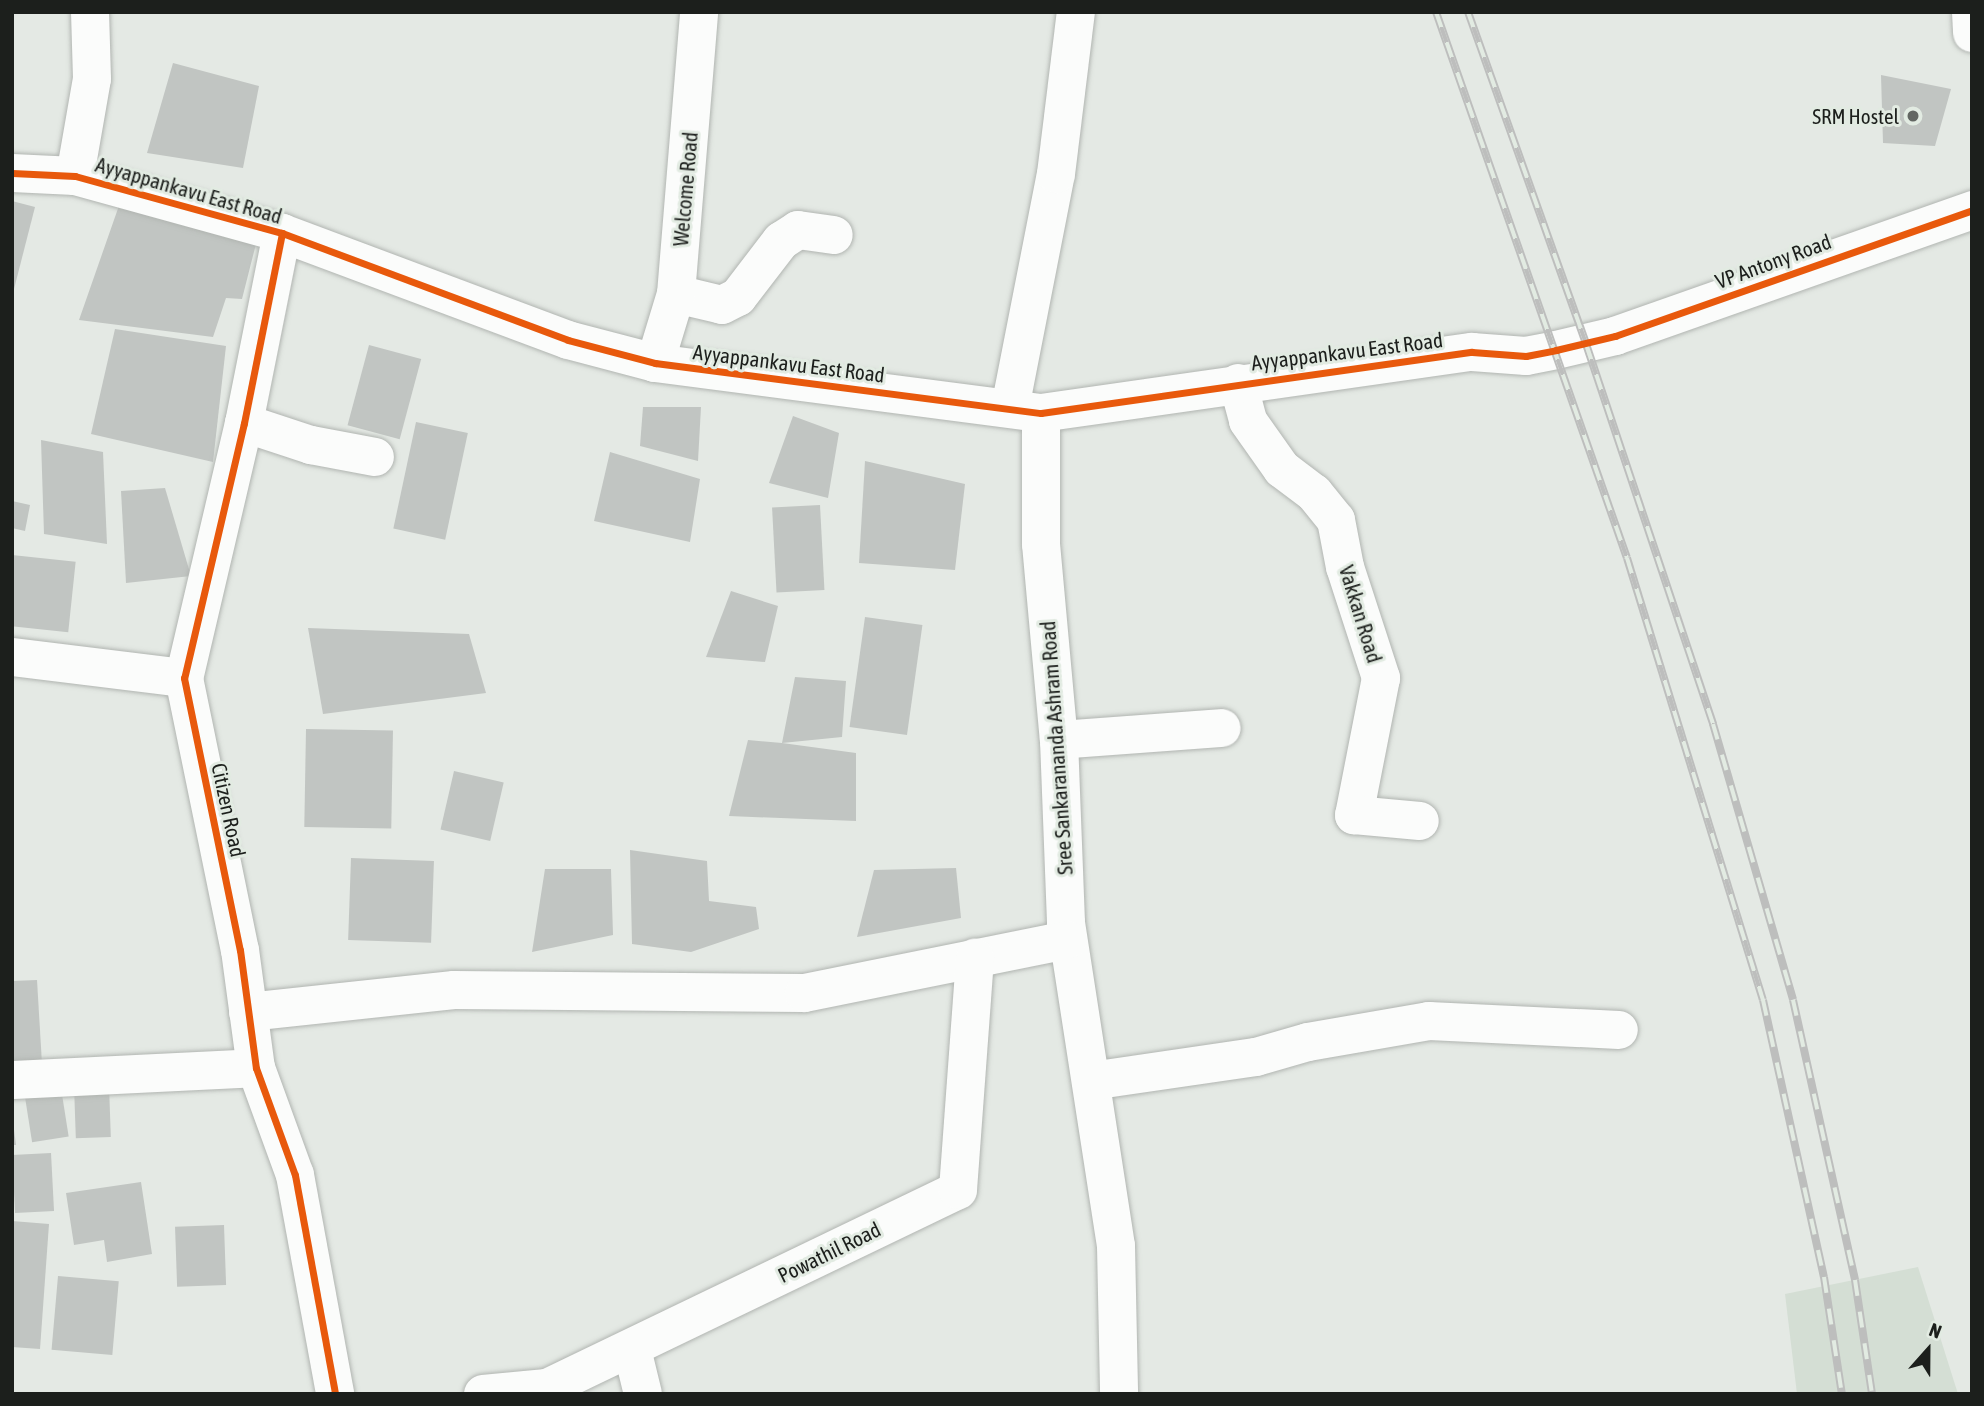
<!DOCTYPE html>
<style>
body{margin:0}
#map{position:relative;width:1984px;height:1406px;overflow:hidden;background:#e4e9e4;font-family:"Asap Condensed",sans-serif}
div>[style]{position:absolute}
.built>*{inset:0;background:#d4ded4}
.building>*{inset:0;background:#c1c5c2;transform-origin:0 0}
.roads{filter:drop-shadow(0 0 2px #b1b5b1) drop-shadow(0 0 2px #b1b5b1)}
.minor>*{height:38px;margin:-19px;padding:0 19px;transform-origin:19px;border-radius:19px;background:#fbfcfb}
.rail>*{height:8px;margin-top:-4px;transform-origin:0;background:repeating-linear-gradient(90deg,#e2ebe2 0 16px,#bdbebd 0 32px);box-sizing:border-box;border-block:2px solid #bdbebd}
.cycleway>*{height:7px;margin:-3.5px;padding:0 3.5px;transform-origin:3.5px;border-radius:3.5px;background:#e8590c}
.dots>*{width:19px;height:19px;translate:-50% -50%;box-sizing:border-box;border:4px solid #e2ebe2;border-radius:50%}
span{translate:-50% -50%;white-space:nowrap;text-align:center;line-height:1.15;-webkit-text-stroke:6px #e2ebe2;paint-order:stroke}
.poi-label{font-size:21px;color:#1c1f1c}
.right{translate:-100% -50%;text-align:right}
.street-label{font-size:21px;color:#1c1f1c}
.frame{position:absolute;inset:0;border:14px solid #1c1f1c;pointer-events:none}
.north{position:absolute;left:1893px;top:1315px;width:70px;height:70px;-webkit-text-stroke:5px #e2ebe2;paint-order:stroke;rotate:21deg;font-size:19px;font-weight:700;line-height:28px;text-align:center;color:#1c1f1c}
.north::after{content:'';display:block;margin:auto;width:24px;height:32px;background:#1c1f1c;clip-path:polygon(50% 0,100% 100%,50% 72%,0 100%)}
</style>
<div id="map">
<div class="built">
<i style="clip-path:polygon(1918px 1267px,1958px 1394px,1797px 1394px,1785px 1294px)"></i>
</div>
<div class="building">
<i style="clip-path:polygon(173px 63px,259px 86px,243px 168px,147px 153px)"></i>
<i style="clip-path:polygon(1881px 75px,1951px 89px,1935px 146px,1883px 143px)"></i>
<i style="clip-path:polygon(122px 197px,258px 236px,242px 299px,226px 298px,213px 337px,79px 320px)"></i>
<i style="clip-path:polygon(12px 201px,35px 207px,13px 293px,12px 293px)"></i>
<i style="clip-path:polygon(115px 329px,226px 346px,213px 462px,91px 434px)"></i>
<i style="left:369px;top:345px;width:54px;height:83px;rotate:15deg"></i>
<i style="clip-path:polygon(643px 407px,701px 407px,698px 461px,640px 446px)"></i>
<i style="clip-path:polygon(793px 416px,839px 433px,828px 498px,769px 483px)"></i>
<i style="left:416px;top:422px;width:53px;height:109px;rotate:12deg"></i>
<i style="clip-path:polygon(41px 440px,103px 452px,107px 544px,44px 534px)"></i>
<i style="clip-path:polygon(610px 452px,700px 479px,690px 542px,594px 521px)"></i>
<i style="clip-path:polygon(865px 461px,965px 484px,955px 570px,859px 563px)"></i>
<i style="clip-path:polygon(165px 488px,191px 576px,126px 583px,121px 491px)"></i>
<i style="clip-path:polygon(12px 501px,30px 505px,25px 531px,12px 528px)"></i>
<i style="left:820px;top:505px;width:85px;height:48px;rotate:87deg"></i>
<i style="left:12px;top:555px;width:64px;height:71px;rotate:6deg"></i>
<i style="clip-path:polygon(731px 591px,778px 606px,765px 662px,706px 657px)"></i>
<i style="left:865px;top:617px;width:58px;height:111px;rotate:8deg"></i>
<i style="clip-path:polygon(308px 628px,469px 634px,486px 693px,323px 714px)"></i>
<i style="clip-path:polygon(795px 677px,846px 681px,842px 737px,782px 743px,856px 753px,856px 821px,729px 816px,748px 740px,782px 743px)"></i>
<i style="left:306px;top:729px;width:87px;height:98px;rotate:1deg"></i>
<i style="left:454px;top:771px;width:51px;height:60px;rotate:13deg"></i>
<i style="clip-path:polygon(630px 850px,707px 861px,709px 901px,756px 907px,759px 929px,691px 952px,632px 944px)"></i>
<i style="left:351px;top:858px;width:83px;height:82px;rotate:2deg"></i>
<i style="clip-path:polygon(956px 868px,961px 918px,857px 937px,874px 870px)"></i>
<i style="clip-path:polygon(545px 869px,611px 869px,613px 935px,532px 952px)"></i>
<i style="clip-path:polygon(37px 980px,42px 1064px,12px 1065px,12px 981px)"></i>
<i style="left:109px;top:1085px;width:52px;height:35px;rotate:88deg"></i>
<i style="left:61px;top:1088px;width:49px;height:37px;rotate:81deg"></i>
<i style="clip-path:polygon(12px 1114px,16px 1145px,12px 1145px)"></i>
<i style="left:51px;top:1153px;width:58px;height:39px;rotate:87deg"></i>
<i style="clip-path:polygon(141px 1182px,152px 1254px,107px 1262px,104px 1240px,74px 1245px,66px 1193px)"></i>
<i style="clip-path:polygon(12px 1221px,49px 1224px,40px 1349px,12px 1347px)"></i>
<i style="left:224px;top:1225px;width:60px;height:49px;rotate:88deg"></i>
<i style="left:58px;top:1276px;width:61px;height:74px;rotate:5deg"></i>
</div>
<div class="roads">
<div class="minor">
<i style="left:1971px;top:12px;width:21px;rotate:87deg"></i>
<i style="left:12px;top:173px;width:63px;rotate:2.7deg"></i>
<i style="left:75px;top:176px;width:215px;rotate:15.4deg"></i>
<i style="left:282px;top:233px;width:305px;rotate:20.5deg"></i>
<i style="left:568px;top:340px;width:90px;rotate:14.8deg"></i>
<i style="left:655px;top:363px;width:389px;rotate:7.4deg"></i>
<i style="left:1041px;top:413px;width:435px;rotate:-8.1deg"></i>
<i style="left:1472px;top:352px;width:54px;rotate:4.2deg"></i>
<i style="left:1526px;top:356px;width:31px;rotate:-11deg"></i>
<i style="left:1556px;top:350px;width:61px;rotate:-13.3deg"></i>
<i style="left:1615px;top:336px;width:379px;rotate:-19.4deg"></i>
<i style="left:75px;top:176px;width:98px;rotate:-80.1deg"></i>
<i style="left:92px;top:79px;width:67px;rotate:-91.7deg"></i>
<i style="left:282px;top:233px;width:194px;rotate:101.3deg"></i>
<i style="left:244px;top:423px;width:262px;rotate:103.2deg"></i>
<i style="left:184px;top:678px;width:278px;rotate:78.4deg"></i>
<i style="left:240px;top:950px;width:119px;rotate:82.3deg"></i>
<i style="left:256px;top:1068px;width:114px;rotate:70deg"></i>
<i style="left:295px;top:1175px;width:223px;rotate:79.6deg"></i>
<i style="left:676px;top:294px;width:47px;rotate:13.4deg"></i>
<i style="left:722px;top:305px;width:18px;rotate:-27deg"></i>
<i style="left:738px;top:297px;width:71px;rotate:-52.5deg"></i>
<i style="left:781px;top:241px;width:20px;rotate:-33deg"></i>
<i style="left:798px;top:230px;width:36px;rotate:8deg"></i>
<i style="left:655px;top:363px;width:72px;rotate:-73.1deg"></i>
<i style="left:676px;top:294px;width:283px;rotate:-85.3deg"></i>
<i style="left:1238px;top:383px;width:39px;rotate:75deg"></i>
<i style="left:1248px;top:421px;width:59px;rotate:54.7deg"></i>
<i style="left:1282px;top:469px;width:40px;rotate:37deg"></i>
<i style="left:1314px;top:493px;width:35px;rotate:51deg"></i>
<i style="left:1336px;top:520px;width:48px;rotate:79.2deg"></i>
<i style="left:1345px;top:567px;width:117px;rotate:72deg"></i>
<i style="left:1381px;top:678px;width:140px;rotate:101.1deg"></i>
<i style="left:1354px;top:815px;width:66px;rotate:5.2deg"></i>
<i style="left:1010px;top:408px;width:238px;rotate:-78.9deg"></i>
<i style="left:1056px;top:174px;width:163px;rotate:-83deg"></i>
<i style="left:1041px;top:413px;width:131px;rotate:90deg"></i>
<i style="left:1041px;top:544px;width:197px;rotate:84.8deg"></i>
<i style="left:1059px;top:740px;width:183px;rotate:87.8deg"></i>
<i style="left:1066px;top:923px;width:327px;rotate:81.2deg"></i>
<i style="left:1116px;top:1246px;width:148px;rotate:88.8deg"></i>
<i style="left:244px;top:423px;width:71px;rotate:18.2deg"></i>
<i style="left:311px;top:445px;width:65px;rotate:10.6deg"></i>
<i style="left:12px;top:657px;width:173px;rotate:7deg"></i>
<i style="left:1059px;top:740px;width:163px;rotate:-4.2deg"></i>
<i style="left:248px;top:1012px;width:207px;rotate:-6.1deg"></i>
<i style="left:454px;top:990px;width:350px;rotate:0.5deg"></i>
<i style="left:804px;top:993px;width:269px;rotate:-11.4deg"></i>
<i style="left:12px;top:1080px;width:244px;rotate:-2.8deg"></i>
<i style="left:1091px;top:1081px;width:167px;rotate:-8.3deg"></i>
<i style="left:1256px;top:1057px;width:54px;rotate:-16.1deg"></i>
<i style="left:1308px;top:1042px;width:123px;rotate:-9.8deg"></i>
<i style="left:1429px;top:1021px;width:190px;rotate:2.7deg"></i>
<i style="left:632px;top:1349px;width:46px;rotate:76.3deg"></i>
<i style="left:483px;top:1394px;width:64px;rotate:-5.4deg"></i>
<i style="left:547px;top:1388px;width:456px;rotate:-25.7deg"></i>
<i style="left:958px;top:1190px;width:233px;rotate:-85.8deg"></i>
</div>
</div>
<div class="rail">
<i style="left:1436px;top:12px;width:578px;rotate:70.72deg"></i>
<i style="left:1627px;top:558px;width:462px;rotate:72.9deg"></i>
<i style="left:1763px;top:1000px;width:284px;rotate:77.6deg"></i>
<i style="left:1824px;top:1277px;width:118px;rotate:81.3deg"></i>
<i style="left:1468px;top:12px;width:352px;rotate:70.4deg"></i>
<i style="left:1586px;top:344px;width:401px;rotate:71.5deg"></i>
<i style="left:1713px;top:724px;width:287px;rotate:73.8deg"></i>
<i style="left:1793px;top:1000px;width:287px;rotate:77.5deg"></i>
<i style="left:1855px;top:1280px;width:115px;rotate:81.5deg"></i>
</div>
<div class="cycleway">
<i style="left:12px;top:173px;width:63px;rotate:2.7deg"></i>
<i style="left:75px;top:176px;width:215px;rotate:15.4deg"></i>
<i style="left:282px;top:233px;width:305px;rotate:20.5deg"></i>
<i style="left:568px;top:340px;width:90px;rotate:14.8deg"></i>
<i style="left:655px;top:363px;width:389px;rotate:7.4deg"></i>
<i style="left:1041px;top:413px;width:435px;rotate:-8.1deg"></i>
<i style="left:1472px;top:352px;width:54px;rotate:4.2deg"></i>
<i style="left:1526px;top:356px;width:31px;rotate:-11deg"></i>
<i style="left:1556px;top:350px;width:61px;rotate:-13.3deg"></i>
<i style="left:1615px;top:336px;width:379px;rotate:-19.4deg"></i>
<i style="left:282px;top:233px;width:194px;rotate:101.3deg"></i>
<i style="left:244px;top:423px;width:262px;rotate:103.2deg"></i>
<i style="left:184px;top:678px;width:278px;rotate:78.4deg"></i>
<i style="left:240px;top:950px;width:119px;rotate:82.3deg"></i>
<i style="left:256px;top:1068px;width:114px;rotate:70deg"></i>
<i style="left:295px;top:1175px;width:223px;rotate:79.6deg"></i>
</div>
<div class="dots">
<i style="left:1913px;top:116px;background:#626662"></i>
</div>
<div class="poi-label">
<span class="right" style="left:1899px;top:116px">SRM Hostel</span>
</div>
<div class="street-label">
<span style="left:685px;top:189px;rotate:-85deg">Welcome Road</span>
<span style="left:189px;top:190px;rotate:16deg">Ayyappankavu East Road</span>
<span style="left:1773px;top:261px;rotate:-20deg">VP Antony Road</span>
<span style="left:1347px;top:351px;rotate:-7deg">Ayyappankavu East Road</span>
<span style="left:789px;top:363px;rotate:7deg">Ayyappankavu East Road</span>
<span style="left:1361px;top:614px;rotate:73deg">Vakkan Road</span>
<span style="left:1056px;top:748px;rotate:-94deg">Sree Sankarananda Ashram Road</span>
<span style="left:229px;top:810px;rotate:78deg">Citizen Road</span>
<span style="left:829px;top:1252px;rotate:-26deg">Powathil Road</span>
</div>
<div class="frame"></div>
<div class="north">N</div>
</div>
